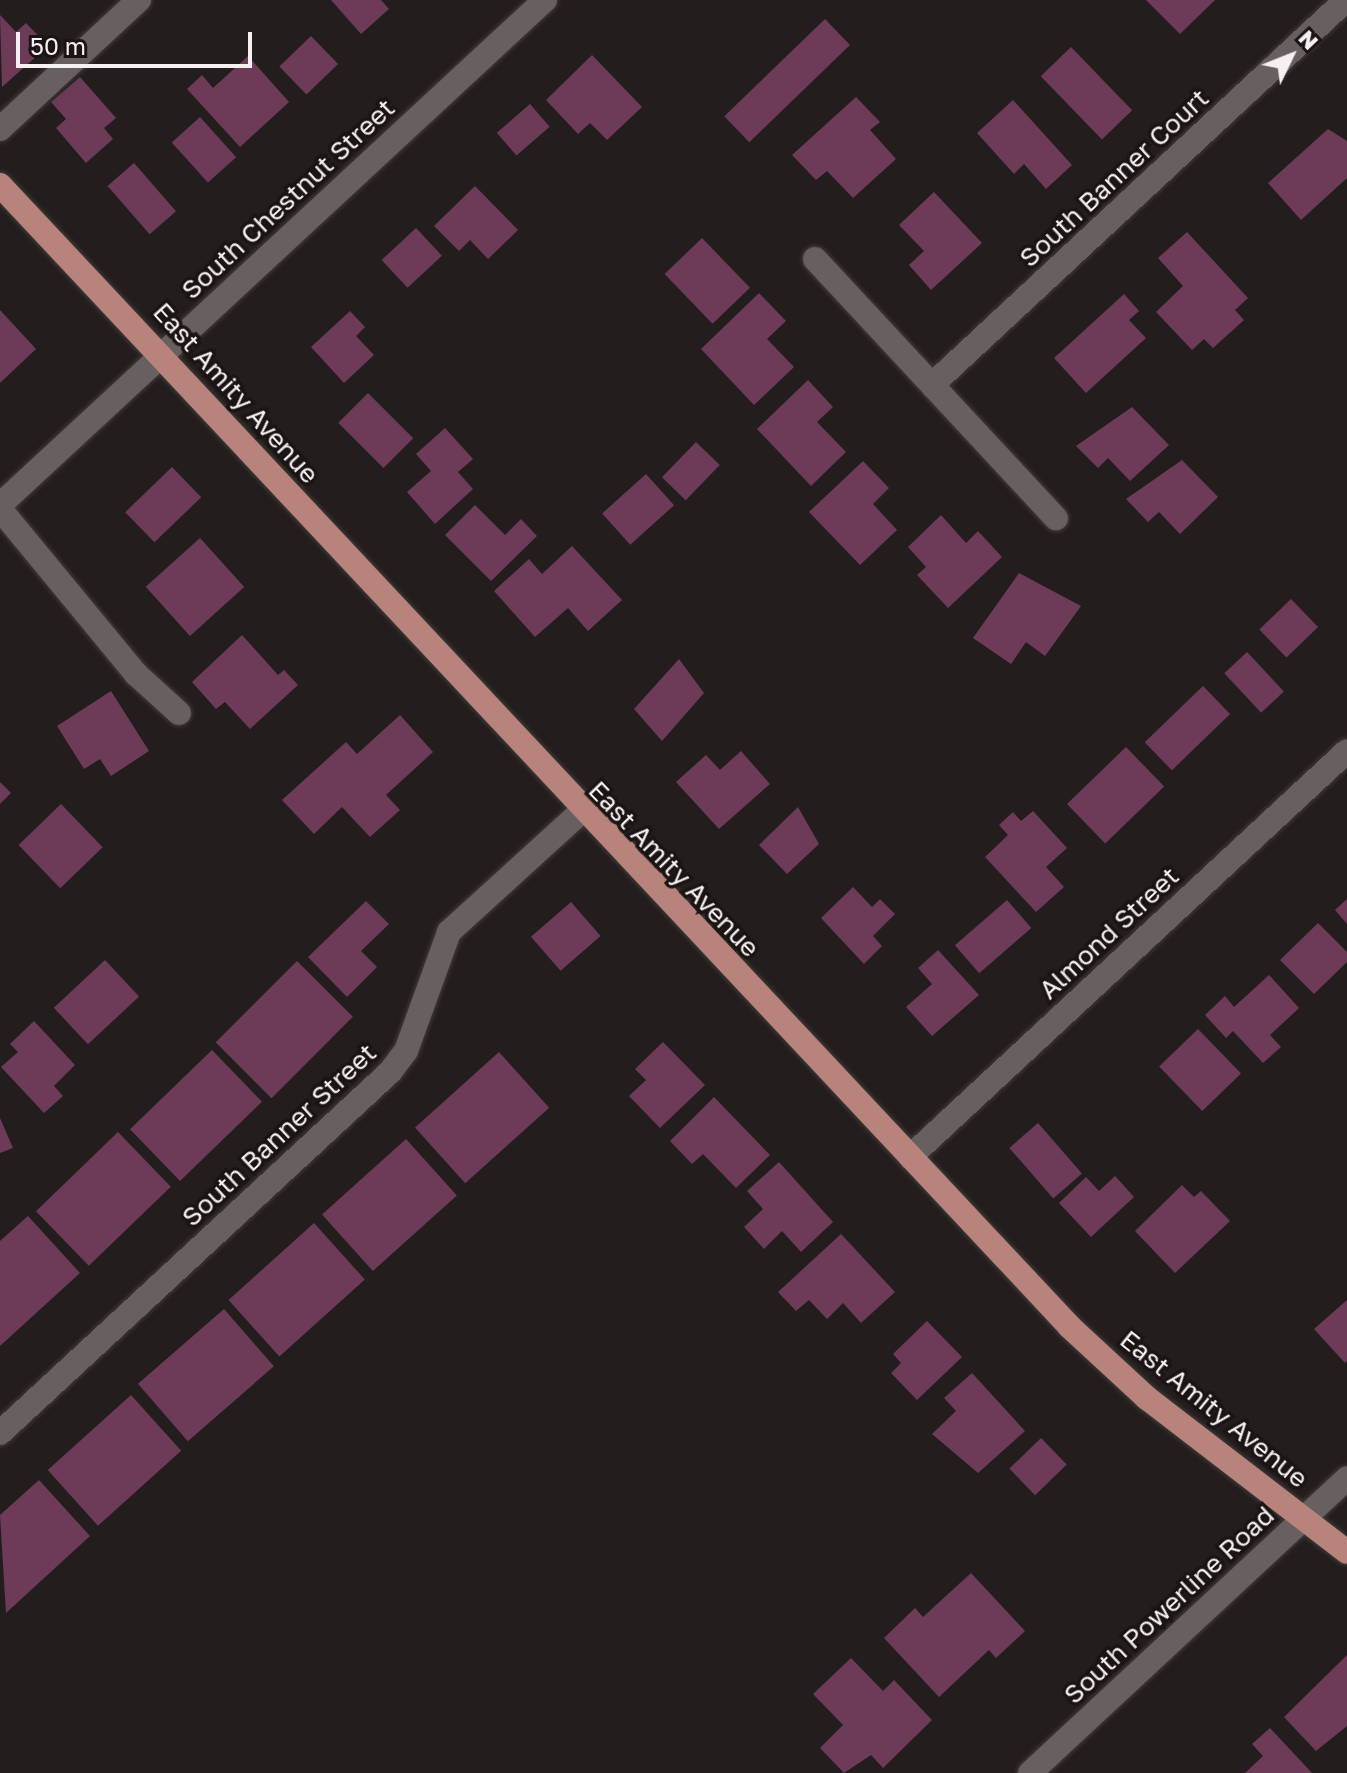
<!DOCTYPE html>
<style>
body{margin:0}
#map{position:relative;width:1347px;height:1773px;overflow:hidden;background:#241d1e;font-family:"Golos Text",sans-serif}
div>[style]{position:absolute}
.building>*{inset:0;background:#6d3b58;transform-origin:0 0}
.roads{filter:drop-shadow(0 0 2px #403b3b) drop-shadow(0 0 2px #403b3b)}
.minor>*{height:24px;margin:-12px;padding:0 12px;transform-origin:12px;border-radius:12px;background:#675f60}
.major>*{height:24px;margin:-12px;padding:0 12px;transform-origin:12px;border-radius:12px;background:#b7837b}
span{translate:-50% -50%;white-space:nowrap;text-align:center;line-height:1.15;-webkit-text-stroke:7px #1b1415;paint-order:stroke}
.street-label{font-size:26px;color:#f5f0f1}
.north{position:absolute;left:1251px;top:16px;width:80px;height:80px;-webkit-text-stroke:6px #1b1415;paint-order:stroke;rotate:47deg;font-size:22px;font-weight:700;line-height:32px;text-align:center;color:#f5f0f1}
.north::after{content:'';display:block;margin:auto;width:28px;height:36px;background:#f5f0f1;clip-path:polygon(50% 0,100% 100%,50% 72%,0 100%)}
.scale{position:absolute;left:16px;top:32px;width:236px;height:36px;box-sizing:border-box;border:4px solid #f5f0f1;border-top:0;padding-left:10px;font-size:24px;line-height:28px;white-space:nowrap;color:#f5f0f1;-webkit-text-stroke:6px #1b1415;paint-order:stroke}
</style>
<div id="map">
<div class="building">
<i style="clip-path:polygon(331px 0,381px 0,389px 9px,361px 34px)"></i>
<i style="clip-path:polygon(1146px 0,1215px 0,1180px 34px)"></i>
<i style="clip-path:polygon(0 15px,16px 32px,26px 23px,48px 46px,2px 87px)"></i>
<i style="left:825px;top:19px;width:36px;height:140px;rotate:46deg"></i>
<i style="left:311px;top:36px;width:39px;height:44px;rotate:46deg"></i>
<i style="left:1071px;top:47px;width:88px;height:42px;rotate:46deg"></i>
<i style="clip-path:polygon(592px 55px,642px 107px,607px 140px,590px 123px,578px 134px,546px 100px)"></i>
<i style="clip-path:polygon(248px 56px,289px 102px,240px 147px,187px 89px,202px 75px,213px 88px)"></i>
<i style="clip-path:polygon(80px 77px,116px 118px,104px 128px,113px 139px,86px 163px,56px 128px,66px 119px,51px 102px)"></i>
<i style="clip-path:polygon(856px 97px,880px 122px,870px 130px,896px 159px,853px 198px,827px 171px,816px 180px,792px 155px)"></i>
<i style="clip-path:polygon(1013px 100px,1072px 165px,1046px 189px,1024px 164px,1014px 174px,977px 133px)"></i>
<i style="left:530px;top:104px;width:30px;height:44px;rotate:49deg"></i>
<i style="left:200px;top:117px;width:54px;height:38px;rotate:48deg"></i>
<i style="clip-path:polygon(1328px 129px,1347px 141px,1347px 178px,1301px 220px,1268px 183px)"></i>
<i style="left:134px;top:163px;width:64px;height:35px;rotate:49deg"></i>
<i style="clip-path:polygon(475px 186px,518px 230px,488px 259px,470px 240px,459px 251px,434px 226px)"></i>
<i style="clip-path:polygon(934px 192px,982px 243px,931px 290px,909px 265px,924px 251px,899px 225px)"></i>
<i style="left:416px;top:228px;width:38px;height:47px;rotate:47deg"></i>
<i style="clip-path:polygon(1187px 232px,1248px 298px,1235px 310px,1244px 320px,1213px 348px,1204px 339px,1192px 350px,1156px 312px,1183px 286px,1158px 258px)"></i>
<i style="left:702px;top:238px;width:69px;height:52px;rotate:46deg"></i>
<i style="clip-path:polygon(759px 293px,786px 321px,767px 339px,794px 367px,754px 405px,701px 349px)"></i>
<i style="clip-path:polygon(1124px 294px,1139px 311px,1129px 320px,1146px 338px,1086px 393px,1054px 358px)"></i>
<i style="clip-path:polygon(0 310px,36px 349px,0 383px)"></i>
<i style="clip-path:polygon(350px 311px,365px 327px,356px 336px,374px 355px,344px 383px,311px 347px)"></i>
<i style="clip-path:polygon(808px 380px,833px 407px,817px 422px,846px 452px,811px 486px,757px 429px)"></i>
<i style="left:368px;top:393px;width:64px;height:42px;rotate:45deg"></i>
<i style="clip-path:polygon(1132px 407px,1169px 445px,1130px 481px,1108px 458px,1098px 468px,1076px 446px)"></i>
<i style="clip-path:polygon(445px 428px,473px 459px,458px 472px,473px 489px,435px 524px,407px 492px,431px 471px,416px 454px)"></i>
<i style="left:696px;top:442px;width:33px;height:49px;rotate:44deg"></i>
<i style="clip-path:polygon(1182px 460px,1218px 497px,1180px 534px,1159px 512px,1148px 522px,1126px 499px)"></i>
<i style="clip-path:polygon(863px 461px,889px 488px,873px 504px,897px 530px,860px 565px,809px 512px)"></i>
<i style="left:172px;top:467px;width:42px;height:65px;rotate:46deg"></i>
<i style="left:646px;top:474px;width:42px;height:59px;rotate:48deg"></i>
<i style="clip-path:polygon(475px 505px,505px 535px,521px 519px,537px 536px,491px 581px,445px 535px)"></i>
<i style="clip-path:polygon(941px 515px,966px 543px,978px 531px,1002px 557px,948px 608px,917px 575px,926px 567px,908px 547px)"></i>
<i style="left:200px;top:538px;width:66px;height:73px;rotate:48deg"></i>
<i style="clip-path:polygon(572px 546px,622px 600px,588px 631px,568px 608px,535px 637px,494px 591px,529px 559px,542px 574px)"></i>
<i style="clip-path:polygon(1019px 573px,1081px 606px,1045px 656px,1026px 642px,1011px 664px,973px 638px)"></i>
<i style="left:1291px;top:599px;width:39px;height:44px;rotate:46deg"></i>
<i style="clip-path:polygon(242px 635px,278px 675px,284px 670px,298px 685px,250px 729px,225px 702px,216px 709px,192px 682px)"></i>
<i style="left:1247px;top:652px;width:54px;height:31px;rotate:47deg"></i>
<i style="clip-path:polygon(679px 659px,704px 693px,662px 741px,634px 709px)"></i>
<i style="left:1203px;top:686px;width:39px;height:81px;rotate:46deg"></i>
<i style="clip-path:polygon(111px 691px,149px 751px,111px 776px,100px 759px,84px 769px,57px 726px)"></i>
<i style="clip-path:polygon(400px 715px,433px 752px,386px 795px,400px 810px,370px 837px,342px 807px,314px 834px,282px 800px,346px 742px,357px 754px)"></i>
<i style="left:1126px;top:747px;width:55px;height:82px;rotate:46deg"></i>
<i style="clip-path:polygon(741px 751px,770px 784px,719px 829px,676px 782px,706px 755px,720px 770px)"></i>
<i style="clip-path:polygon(0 782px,11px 793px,0 804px)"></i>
<i style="left:61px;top:804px;width:60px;height:59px;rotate:46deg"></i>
<i style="clip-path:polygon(798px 807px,819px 844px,787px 874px,759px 845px)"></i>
<i style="clip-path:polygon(1033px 811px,1067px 848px,1046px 867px,1064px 887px,1036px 912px,985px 857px,1008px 835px,999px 825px,1013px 812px,1021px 821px)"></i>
<i style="clip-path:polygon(853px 887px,872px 907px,880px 899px,895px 914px,873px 936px,882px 946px,864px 964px,821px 918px)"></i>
<i style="clip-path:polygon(1347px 899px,1347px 924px,1335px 910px)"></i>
<i style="left:1007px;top:900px;width:37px;height:69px;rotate:49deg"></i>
<i style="clip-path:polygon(366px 901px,389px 924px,361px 951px,377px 967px,347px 997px,308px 957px)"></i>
<i style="left:571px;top:902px;width:45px;height:53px;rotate:49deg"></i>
<i style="clip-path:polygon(1318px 923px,1347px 952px,1347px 962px,1314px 994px,1280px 960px)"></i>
<i style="clip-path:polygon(938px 950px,979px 995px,932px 1036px,906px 1007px,932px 984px,918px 968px)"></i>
<i style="left:105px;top:960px;width:50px;height:70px;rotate:47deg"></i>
<i style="left:297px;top:961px;width:79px;height:115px;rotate:45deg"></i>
<i style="clip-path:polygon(1269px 975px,1299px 1008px,1270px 1035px,1281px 1047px,1263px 1063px,1233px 1031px,1226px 1038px,1205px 1015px,1225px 996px,1234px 1007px)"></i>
<i style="clip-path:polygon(34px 1021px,75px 1065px,54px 1086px,63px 1096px,44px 1113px,1px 1067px,18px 1052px,10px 1044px)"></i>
<i style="left:1198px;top:1029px;width:62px;height:54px;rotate:46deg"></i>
<i style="clip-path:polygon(663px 1042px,705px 1085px,660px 1128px,629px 1096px,646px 1080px,635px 1069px)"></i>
<i style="left:212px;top:1050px;width:72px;height:114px;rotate:46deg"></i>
<i style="left:499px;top:1052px;width:75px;height:113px;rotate:48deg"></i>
<i style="clip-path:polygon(714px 1097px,770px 1155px,736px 1188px,703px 1154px,692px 1164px,670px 1141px)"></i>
<i style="clip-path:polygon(0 1118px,13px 1148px,0 1153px)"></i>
<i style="left:1038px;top:1123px;width:67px;height:38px;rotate:49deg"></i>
<i style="left:118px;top:1132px;width:76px;height:114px;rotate:46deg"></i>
<i style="left:406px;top:1139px;width:76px;height:113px;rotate:48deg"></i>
<i style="clip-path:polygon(779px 1162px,833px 1222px,801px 1252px,782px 1231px,764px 1249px,744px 1227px,763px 1209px,747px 1191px)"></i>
<i style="clip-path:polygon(1115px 1176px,1134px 1197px,1091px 1237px,1059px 1203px,1086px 1177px,1099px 1191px)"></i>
<i style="clip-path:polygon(1182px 1185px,1194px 1197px,1201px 1191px,1230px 1221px,1175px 1273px,1135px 1231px)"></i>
<i style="clip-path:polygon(28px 1216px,80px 1273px,0 1346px,0 1241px)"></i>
<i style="left:314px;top:1223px;width:76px;height:115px;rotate:48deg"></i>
<i style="clip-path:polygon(841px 1234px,895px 1292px,861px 1323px,843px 1303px,827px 1319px,809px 1300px,796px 1311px,778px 1292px)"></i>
<i style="clip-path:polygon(1347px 1300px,1347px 1361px,1345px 1363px,1314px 1329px)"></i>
<i style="left:224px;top:1309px;width:76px;height:114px;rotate:49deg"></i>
<i style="clip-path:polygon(927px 1321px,962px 1357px,917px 1400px,891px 1373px,901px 1363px,893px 1354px)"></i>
<i style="clip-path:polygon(972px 1373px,1025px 1431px,978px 1473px,932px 1434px,956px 1411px,944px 1398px)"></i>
<i style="left:131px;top:1395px;width:75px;height:112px;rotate:48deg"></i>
<i style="left:1041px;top:1438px;width:37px;height:44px;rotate:46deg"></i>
<i style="clip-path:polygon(39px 1480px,90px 1536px,6px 1613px,0 1515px)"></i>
<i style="clip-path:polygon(971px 1573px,1025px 1631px,996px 1658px,989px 1650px,939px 1697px,884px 1638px,915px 1608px,923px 1617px)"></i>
<i style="clip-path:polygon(1347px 1655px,1347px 1726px,1316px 1751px,1284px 1717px)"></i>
<i style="clip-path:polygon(851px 1658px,883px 1691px,894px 1680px,932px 1720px,883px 1768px,871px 1755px,844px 1773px,820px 1748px,843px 1725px,813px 1694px)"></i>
<i style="clip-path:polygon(1270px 1728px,1312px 1773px,1245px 1773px,1263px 1756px,1252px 1744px)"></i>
</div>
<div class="roads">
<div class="minor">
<i style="left:0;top:129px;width:190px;rotate:-42.9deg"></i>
<i style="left:815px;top:259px;width:354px;rotate:47.1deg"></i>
<i style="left:932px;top:385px;width:565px;rotate:-42.92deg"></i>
<i style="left:0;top:505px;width:743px;rotate:-42.82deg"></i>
<i style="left:0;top:509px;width:214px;rotate:50.5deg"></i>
<i style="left:136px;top:674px;width:58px;rotate:42.2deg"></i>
<i style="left:910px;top:1157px;width:596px;rotate:-42.89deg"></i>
<i style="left:0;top:1433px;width:531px;rotate:-42.79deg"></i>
<i style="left:390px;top:1072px;width:26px;rotate:-53deg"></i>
<i style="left:406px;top:1051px;width:127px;rotate:-70.1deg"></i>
<i style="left:449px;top:932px;width:178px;rotate:-42.3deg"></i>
<i style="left:1030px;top:1773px;width:433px;rotate:-42.9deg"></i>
</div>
<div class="major">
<i style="left:0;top:185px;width:1565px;rotate:46.86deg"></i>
<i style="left:1070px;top:1327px;width:105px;rotate:42.7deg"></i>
<i style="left:1147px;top:1398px;width:252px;rotate:37.6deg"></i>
</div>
</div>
<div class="street-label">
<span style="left:1114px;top:178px;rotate:-43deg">South Banner Court</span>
<span style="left:288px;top:199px;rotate:-43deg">South Chestnut Street</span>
<span style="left:236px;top:393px;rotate:48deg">East Amity Avenue</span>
<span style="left:674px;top:869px;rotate:46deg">East Amity Avenue</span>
<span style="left:1109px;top:933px;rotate:-43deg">Almond Street</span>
<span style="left:279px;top:1135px;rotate:-43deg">South Banner Street</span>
<span style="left:1214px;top:1409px;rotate:39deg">East Amity Avenue</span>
<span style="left:1169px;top:1605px;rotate:-43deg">South Powerline Road</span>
</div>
<div class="north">N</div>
<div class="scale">50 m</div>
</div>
